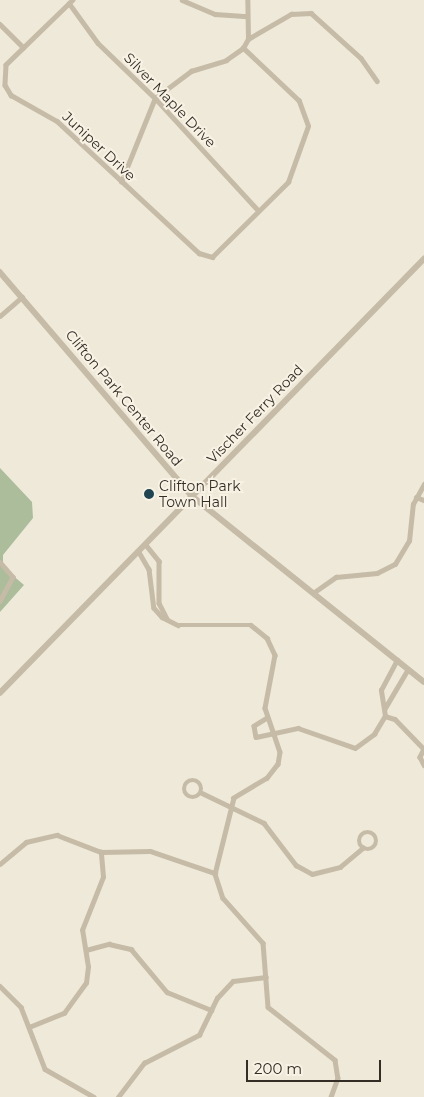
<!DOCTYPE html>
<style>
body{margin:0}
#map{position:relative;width:424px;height:1097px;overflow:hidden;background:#efe9d9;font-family:Montserrat,sans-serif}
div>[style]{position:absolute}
.green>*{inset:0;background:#abbd9a}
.minor>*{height:4.5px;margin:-2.25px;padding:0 2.25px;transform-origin:2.25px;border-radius:2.25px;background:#c6bba6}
.minor>.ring{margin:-2.25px;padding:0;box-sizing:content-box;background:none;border:4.5px solid #c6bba6;border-radius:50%}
.tertiary>*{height:5.5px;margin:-2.75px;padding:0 2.75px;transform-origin:2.75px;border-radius:2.75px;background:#c6bba6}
.dots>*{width:14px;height:14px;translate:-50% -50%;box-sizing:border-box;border:2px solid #f8f2e5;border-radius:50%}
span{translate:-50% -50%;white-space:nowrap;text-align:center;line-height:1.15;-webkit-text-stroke:4px #f8f2e5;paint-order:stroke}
.street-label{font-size:14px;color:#332d26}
.poi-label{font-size:14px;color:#332d26}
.left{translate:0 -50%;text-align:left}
.scale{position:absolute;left:246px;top:1060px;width:135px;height:22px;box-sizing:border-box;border:2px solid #332d26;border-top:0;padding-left:6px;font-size:15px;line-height:18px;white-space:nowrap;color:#332d26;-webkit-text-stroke:4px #f8f2e5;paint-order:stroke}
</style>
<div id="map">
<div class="green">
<i style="clip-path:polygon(0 468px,32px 502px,33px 518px,3px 555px,3px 567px,24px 585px,0 612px)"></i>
</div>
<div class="minor">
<i style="left:73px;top:0;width:93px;rotate:135.9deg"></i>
<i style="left:6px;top:65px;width:20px;rotate:93deg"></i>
<i style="left:5px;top:85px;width:12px;rotate:59deg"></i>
<i style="left:11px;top:95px;width:53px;rotate:29.5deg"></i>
<i style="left:57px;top:121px;width:194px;rotate:42.9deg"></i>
<i style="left:199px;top:253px;width:14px;rotate:17deg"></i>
<i style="left:212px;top:257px;width:107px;rotate:-44.6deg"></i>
<i style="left:288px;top:182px;width:59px;rotate:-70.3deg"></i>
<i style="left:308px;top:126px;width:27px;rotate:-110deg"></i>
<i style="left:299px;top:101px;width:77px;rotate:-136.6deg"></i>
<i style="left:243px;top:48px;width:10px;rotate:-61deg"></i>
<i style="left:248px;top:39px;width:39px;rotate:-91deg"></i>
<i style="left:182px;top:0;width:36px;rotate:23deg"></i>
<i style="left:215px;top:14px;width:32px;rotate:4deg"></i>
<i style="left:69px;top:3px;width:49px;rotate:54.1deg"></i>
<i style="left:98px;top:43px;width:79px;rotate:44deg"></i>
<i style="left:155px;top:98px;width:152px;rotate:47.4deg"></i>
<i style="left:0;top:24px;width:33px;rotate:45deg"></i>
<i style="left:248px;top:39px;width:50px;rotate:-30.2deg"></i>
<i style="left:291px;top:14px;width:20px;rotate:-3deg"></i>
<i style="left:311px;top:13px;width:67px;rotate:42deg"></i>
<i style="left:361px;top:58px;width:28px;rotate:55deg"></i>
<i style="left:121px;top:182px;width:91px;rotate:-68deg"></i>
<i style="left:155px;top:98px;width:45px;rotate:-36.9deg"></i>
<i style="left:191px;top:71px;width:37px;rotate:-17deg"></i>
<i style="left:226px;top:60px;width:21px;rotate:-35deg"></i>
<i style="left:0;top:316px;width:29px;rotate:-41deg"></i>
<i style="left:416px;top:497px;width:9px;rotate:21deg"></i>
<i style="left:146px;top:545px;width:21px;rotate:51deg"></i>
<i style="left:159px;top:561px;width:42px;rotate:90deg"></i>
<i style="left:159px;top:603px;width:18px;rotate:63deg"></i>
<i style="left:139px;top:552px;width:20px;rotate:60deg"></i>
<i style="left:149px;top:569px;width:39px;rotate:83deg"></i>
<i style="left:154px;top:608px;width:12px;rotate:48deg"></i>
<i style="left:162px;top:617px;width:18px;rotate:27deg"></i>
<i style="left:178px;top:625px;width:73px"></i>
<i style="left:251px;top:625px;width:21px;rotate:39deg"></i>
<i style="left:267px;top:638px;width:19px;rotate:65deg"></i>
<i style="left:275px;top:655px;width:54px;rotate:100.7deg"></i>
<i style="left:265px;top:708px;width:46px;rotate:71.2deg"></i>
<i style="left:280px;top:752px;width:12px;rotate:99deg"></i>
<i style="left:278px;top:764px;width:18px;rotate:128deg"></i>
<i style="left:267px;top:778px;width:39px;rotate:149deg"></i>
<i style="left:234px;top:798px;width:78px;rotate:104deg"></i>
<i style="left:215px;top:874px;width:25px;rotate:72deg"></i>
<i style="left:223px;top:898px;width:60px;rotate:48.4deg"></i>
<i style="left:263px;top:943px;width:64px;rotate:85.5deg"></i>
<i style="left:268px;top:1007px;width:85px;rotate:38.3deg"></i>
<i style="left:335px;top:1060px;width:18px;rotate:81deg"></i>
<i style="left:338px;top:1078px;width:20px;rotate:110deg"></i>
<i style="left:0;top:562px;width:20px;rotate:49deg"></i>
<i style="left:13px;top:577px;width:27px;rotate:118deg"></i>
<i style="left:313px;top:593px;width:28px;rotate:-35deg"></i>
<i style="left:336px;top:577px;width:41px;rotate:-5.6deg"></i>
<i style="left:377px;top:573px;width:20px;rotate:-27deg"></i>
<i style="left:395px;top:564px;width:27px;rotate:-59deg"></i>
<i style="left:409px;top:541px;width:37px;rotate:-84deg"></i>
<i style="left:413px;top:504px;width:23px;rotate:-61deg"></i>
<i style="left:385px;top:708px;width:45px;rotate:-59.5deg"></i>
<i style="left:385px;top:716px;width:10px;rotate:17deg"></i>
<i style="left:395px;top:719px;width:42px;rotate:46deg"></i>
<i style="left:267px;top:718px;width:15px;rotate:148deg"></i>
<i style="left:254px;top:726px;width:11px;rotate:80deg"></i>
<i style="left:256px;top:737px;width:43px;rotate:-12.1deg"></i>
<i style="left:298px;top:728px;width:60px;rotate:19.3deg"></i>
<i style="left:355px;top:748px;width:24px;rotate:-36deg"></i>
<i style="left:374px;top:734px;width:21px;rotate:-59deg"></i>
<i style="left:385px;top:716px;width:26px;rotate:-99deg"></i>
<i style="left:381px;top:690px;width:34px;rotate:-62deg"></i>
<i style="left:424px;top:749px;width:9px;rotate:117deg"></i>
<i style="left:420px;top:757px;width:9px;rotate:63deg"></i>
<i class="ring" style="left:184px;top:780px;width:13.5px;height:13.5px"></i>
<i style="left:202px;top:793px;width:69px;rotate:25.8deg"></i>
<i style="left:264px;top:823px;width:53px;rotate:52.7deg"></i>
<i style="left:296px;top:865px;width:18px;rotate:29deg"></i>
<i style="left:312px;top:874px;width:29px;rotate:-14deg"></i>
<i style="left:340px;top:867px;width:30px;rotate:-40deg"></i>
<i class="ring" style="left:359px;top:832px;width:13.5px;height:13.5px"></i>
<i style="left:0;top:864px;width:34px;rotate:-40deg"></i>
<i style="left:26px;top:842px;width:32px;rotate:-13deg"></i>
<i style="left:57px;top:835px;width:47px;rotate:21.1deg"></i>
<i style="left:101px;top:852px;width:49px;rotate:-1.2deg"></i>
<i style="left:150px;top:851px;width:69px;rotate:18.7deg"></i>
<i style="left:86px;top:950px;width:24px;rotate:-15deg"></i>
<i style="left:109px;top:944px;width:23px;rotate:13deg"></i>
<i style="left:131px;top:949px;width:56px;rotate:50.1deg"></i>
<i style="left:167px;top:992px;width:48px;rotate:22.2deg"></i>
<i style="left:0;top:986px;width:30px;rotate:45deg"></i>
<i style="left:21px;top:1007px;width:66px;rotate:68.8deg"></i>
<i style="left:45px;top:1069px;width:56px;rotate:29.7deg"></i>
<i style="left:29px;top:1027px;width:38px;rotate:-22deg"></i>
<i style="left:64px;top:1013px;width:37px;rotate:-54deg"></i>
<i style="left:86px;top:983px;width:16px;rotate:-83deg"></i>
<i style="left:88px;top:967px;width:37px;rotate:-99deg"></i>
<i style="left:82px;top:930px;width:57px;rotate:-68.4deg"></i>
<i style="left:103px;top:877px;width:25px;rotate:-95deg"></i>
<i style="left:118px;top:1097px;width:43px;rotate:-52.6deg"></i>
<i style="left:144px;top:1063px;width:62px;rotate:-27deg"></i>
<i style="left:199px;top:1035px;width:41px;rotate:-64.1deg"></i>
<i style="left:217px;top:998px;width:23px;rotate:-47deg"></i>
<i style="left:233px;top:981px;width:33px;rotate:-7deg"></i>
</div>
<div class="tertiary">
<i style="left:0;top:272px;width:295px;rotate:49.4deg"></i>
<i style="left:192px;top:496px;width:297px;rotate:38.7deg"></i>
<i style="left:0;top:693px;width:607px;rotate:-45.67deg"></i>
</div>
<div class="dots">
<i style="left:149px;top:494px;background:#1f4552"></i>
</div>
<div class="street-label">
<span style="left:170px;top:100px;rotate:46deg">Silver Maple Drive</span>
<span style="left:99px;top:146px;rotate:43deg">Juniper Drive</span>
<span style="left:124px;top:398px;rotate:50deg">Clifton Park Center Road</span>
<span style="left:255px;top:414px;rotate:-46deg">Vischer Ferry Road</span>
</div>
<div class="poi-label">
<span class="left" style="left:159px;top:494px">Clifton Park<br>Town Hall</span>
</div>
<div class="scale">200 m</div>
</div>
